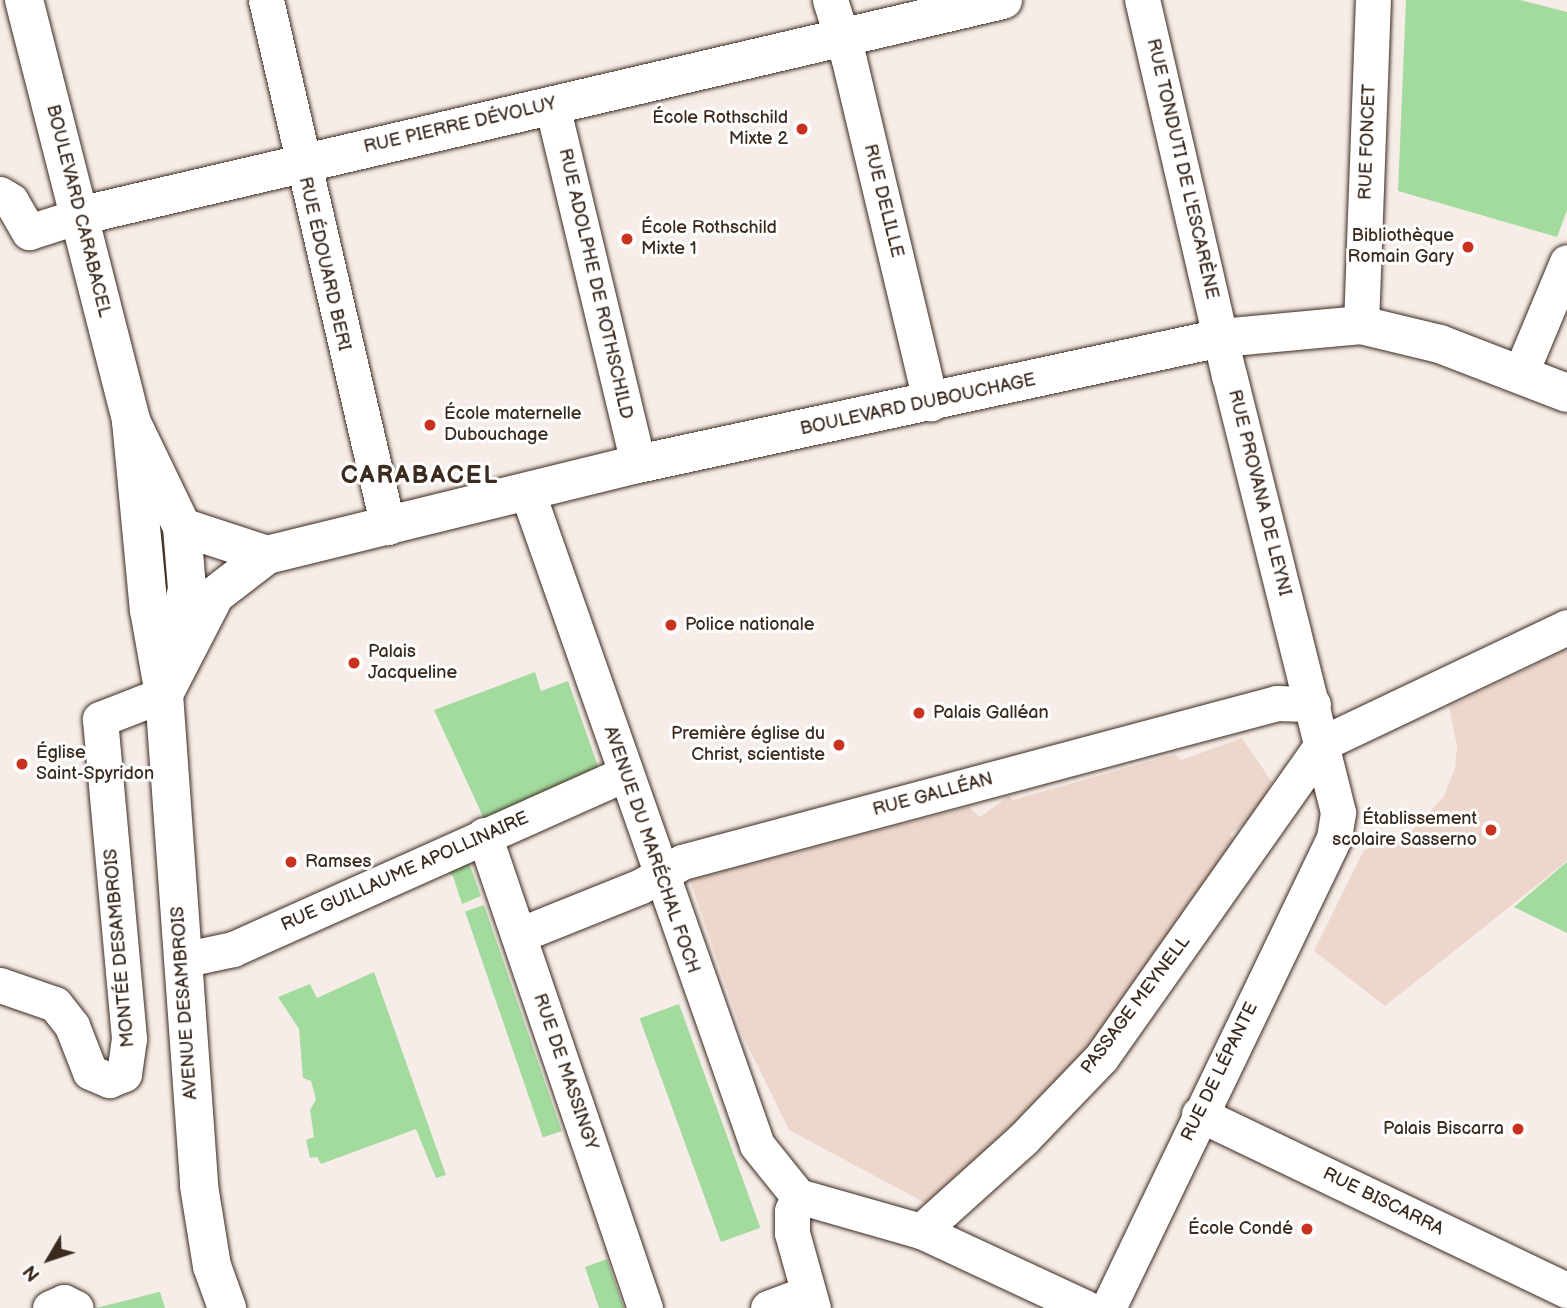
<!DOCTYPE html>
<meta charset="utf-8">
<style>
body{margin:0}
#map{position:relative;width:1567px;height:1308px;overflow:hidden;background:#f7ede8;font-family:"Balsamiq Sans",sans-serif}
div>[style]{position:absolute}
.built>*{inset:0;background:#edd7cc}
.green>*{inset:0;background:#a3db9f;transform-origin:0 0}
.roads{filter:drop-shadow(0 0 2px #3b2a1e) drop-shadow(0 0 2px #3b2a1e)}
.minor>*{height:35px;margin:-17.5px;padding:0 17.5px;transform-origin:17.5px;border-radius:17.5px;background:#fff}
.major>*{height:38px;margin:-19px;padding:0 19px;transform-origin:19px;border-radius:19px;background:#fff}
.dots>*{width:19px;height:19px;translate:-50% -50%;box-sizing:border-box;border:4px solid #fff;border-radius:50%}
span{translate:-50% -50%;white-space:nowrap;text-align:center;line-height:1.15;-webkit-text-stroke:6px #fff;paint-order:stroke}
.poi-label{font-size:18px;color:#3b2a1e}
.right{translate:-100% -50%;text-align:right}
.left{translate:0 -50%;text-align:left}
.street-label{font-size:18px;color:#3b2a1e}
.district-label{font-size:24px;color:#3b2a1e;font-weight:700;letter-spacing:2px}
.north{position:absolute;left:14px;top:1224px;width:70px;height:70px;-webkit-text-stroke:5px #fff;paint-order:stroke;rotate:231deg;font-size:19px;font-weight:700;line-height:28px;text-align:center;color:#3b2a1e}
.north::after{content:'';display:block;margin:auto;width:24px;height:32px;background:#3b2a1e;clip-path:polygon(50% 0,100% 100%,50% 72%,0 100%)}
</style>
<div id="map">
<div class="built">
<i style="clip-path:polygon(1567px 649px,1567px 861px,1385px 1006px,1314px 951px,1364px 850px,1407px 836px,1444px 796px,1455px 768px,1457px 746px,1449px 707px)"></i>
<i style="clip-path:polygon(1242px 738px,1272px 782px,1252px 819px,1230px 834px,1234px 842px,1184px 909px,1187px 913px,1107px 1030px,1028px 1114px,927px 1204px,789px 1130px,743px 1036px,690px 880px,969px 807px,980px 817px,1009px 796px,1013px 800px,1175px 754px,1181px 760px)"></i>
</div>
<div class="green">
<i style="clip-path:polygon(1406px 0,1520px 0,1567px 12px,1567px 210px,1557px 237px,1398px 191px)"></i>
<i style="clip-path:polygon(535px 672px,541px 691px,568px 681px,599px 769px,485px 821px,434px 710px)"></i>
<i style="clip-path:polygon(1567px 862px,1567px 933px,1514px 907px)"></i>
<i style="clip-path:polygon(469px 863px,481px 896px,462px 904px,453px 876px,446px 872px)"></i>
<i style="left:484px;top:905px;width:239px;height:20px;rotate:71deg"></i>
<i style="clip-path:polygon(374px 972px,446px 1175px,436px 1178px,416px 1129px,321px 1164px,317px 1157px,310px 1158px,306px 1140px,314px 1137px,310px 1110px,316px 1099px,311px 1081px,303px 1078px,299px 1029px,278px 997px,310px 984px,317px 998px)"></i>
<i style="left:679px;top:1004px;width:238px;height:42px;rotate:70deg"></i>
<i style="clip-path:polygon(607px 1259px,618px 1291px,624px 1308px,599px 1308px,585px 1267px)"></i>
<i style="clip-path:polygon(160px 1292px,165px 1308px,96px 1308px,159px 1292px)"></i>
</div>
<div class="roads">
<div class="minor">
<i style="left:266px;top:0;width:541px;rotate:76.97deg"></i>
<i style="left:830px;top:0;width:63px;rotate:72.4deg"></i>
<i style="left:849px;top:60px;width:353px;rotate:76.6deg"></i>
<i style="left:552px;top:105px;width:369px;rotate:76.5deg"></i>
<i style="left:0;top:194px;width:13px;rotate:32deg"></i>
<i style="left:11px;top:201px;width:36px;rotate:60deg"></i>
<i style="left:29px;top:232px;width:52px;rotate:-17.7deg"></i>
<i style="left:1361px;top:325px;width:325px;rotate:-87.9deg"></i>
<i style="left:1521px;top:372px;width:119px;rotate:-67.3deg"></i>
<i style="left:527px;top:491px;width:693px;rotate:70.62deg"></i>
<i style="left:757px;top:1145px;width:65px;rotate:51.2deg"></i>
<i style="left:798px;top:1196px;width:128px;rotate:15.9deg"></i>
<i style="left:921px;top:1231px;width:182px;rotate:25deg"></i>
<i style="left:484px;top:835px;width:500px;rotate:71.2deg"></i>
<i style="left:519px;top:935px;width:131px;rotate:-21.9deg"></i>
<i style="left:641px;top:886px;width:48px;rotate:-30.3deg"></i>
<i style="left:682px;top:862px;width:616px;rotate:-14.96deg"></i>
<i style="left:1277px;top:703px;width:36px;rotate:2deg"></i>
<i style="left:182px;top:960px;width:52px;rotate:-12.2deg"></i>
<i style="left:233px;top:949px;width:429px;rotate:-24.1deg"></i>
<i style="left:0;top:985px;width:58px;rotate:19.1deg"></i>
<i style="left:55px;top:1004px;width:28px;rotate:52deg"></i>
<i style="left:72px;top:1026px;width:49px;rotate:68.6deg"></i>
<i style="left:90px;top:1072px;width:21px;rotate:23deg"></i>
<i style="left:109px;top:1080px;width:16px;rotate:-22deg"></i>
<i style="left:124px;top:1074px;width:36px;rotate:-82deg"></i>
<i style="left:129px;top:1038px;width:320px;rotate:-95.2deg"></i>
<i style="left:100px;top:719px;width:69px;rotate:-21.3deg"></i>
<i style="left:1199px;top:1114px;width:408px;rotate:25.6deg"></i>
<i style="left:798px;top:1196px;width:16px;rotate:112deg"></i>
<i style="left:792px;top:1211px;width:22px;rotate:90deg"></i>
<i style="left:792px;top:1233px;width:78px;rotate:74.4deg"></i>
<i style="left:921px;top:1231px;width:137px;rotate:-42deg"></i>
<i style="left:1023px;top:1139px;width:112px;rotate:-46.1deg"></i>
<i style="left:1101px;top:1058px;width:385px;rotate:-54.8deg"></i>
<i style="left:1323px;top:743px;width:270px;rotate:-25.4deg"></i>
<i style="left:50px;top:1308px;width:15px;rotate:-23deg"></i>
<i style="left:64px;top:1302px;width:13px;rotate:27deg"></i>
<i style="left:768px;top:1308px;width:43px;rotate:-20.6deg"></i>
<i style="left:1108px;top:1308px;width:522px;rotate:-64.32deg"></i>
<i style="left:1334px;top:838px;width:26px;rotate:-81deg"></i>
<i style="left:1338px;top:812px;width:449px;rotate:-104deg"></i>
<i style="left:1229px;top:376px;width:386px;rotate:-103deg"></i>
</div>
<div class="major">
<i style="left:24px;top:0;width:434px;rotate:75.7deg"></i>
<i style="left:131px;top:421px;width:118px;rotate:64.3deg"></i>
<i style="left:182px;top:527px;width:62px;rotate:85.4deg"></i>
<i style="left:187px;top:589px;width:53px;rotate:101.9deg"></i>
<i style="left:79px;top:216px;width:949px;rotate:-13.16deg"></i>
<i style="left:131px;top:421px;width:190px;rotate:84.6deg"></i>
<i style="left:149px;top:610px;width:85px;rotate:79.9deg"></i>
<i style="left:164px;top:694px;width:493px;rotate:85.9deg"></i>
<i style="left:199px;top:1186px;width:81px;rotate:80.8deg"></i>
<i style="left:212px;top:1266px;width:45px;rotate:70.3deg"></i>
<i style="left:182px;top:527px;width:89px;rotate:18.2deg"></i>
<i style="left:164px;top:694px;width:111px;rotate:-62.7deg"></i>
<i style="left:215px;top:595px;width:66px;rotate:-37.6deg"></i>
<i style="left:267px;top:555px;width:382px;rotate:-13.8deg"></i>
<i style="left:638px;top:464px;width:596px;rotate:-12.2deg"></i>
<i style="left:1221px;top:338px;width:141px;rotate:-5.3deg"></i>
<i style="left:1361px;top:325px;width:81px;rotate:13.5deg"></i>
<i style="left:1440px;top:344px;width:136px;rotate:21.1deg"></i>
</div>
</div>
<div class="dots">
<i style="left:802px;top:129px;background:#c8321e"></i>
<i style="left:627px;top:239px;background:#c8321e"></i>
<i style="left:1468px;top:247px;background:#c8321e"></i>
<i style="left:430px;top:425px;background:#c8321e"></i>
<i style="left:671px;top:625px;background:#c8321e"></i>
<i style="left:354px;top:663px;background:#c8321e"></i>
<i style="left:919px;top:713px;background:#c8321e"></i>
<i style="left:839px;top:745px;background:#c8321e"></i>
<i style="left:22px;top:764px;background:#c8321e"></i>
<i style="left:1491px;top:830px;background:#c8321e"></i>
<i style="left:291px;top:862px;background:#c8321e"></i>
<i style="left:1518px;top:1129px;background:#c8321e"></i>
<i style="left:1307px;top:1229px;background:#c8321e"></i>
</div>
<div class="poi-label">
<span class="right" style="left:788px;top:129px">École Rothschild<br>Mixte 2</span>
<span class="left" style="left:641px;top:239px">École Rothschild<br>Mixte 1</span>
<span class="right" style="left:1454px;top:247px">Bibliothèque<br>Romain Gary</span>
<span class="left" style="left:444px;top:425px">École maternelle<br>Dubouchage</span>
<span class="left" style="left:685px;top:625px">Police nationale</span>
<span class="left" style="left:368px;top:663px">Palais<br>Jacqueline</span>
<span class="left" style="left:933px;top:713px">Palais Galléan</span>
<span class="right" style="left:825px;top:745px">Première église du<br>Christ, scientiste</span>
<span class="left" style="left:36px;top:764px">Église<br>Saint-Spyridon</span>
<span class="right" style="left:1477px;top:830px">Établissement<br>scolaire Sasserno</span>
<span class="left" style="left:305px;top:862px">Ramses</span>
<span class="right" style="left:1504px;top:1129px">Palais Biscarra</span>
<span class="right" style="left:1293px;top:1229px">École Condé</span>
</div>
<div class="street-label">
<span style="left:460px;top:126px;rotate:-13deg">RUE PIERRE DÉVOLUY</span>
<span style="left:1368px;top:142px;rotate:-88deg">RUE FONCET</span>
<span style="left:1182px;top:169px;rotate:77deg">RUE TONDUTI DE L'ESCARÈNE</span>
<span style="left:883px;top:201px;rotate:76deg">RUE DELILLE</span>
<span style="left:78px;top:211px;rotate:76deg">BOULEVARD CARABACEL</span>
<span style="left:324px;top:264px;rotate:77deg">RUE ÉDOUARD BERI</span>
<span style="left:595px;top:284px;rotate:77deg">RUE ADOLPHE DE ROTHSCHILD</span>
<span style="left:918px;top:405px;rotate:-12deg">BOULEVARD DUBOUCHAGE</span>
<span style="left:1259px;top:493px;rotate:76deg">RUE PROVANA DE LEYNI</span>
<span style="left:933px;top:795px;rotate:-15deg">RUE GALLÉAN</span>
<span style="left:651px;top:850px;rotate:71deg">AVENUE DU MARÉCHAL FOCH</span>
<span style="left:405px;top:872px;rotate:-24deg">RUE GUILLAUME APOLLINAIRE</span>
<span style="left:120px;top:948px;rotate:-95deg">MONTÉE DESAMBROIS</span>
<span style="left:185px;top:1003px;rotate:-94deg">AVENUE DESAMBROIS</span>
<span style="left:1136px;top:1005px;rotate:-53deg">PASSAGE MEYNELL</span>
<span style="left:565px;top:1072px;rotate:71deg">RUE DE MASSINGY</span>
<span style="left:1220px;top:1072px;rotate:-64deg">RUE DE LÉPANTE</span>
<span style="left:1383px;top:1202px;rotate:26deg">RUE BISCARRA</span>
</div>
<div class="district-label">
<span style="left:420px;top:476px">CARABACEL</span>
</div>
<div class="north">N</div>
</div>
